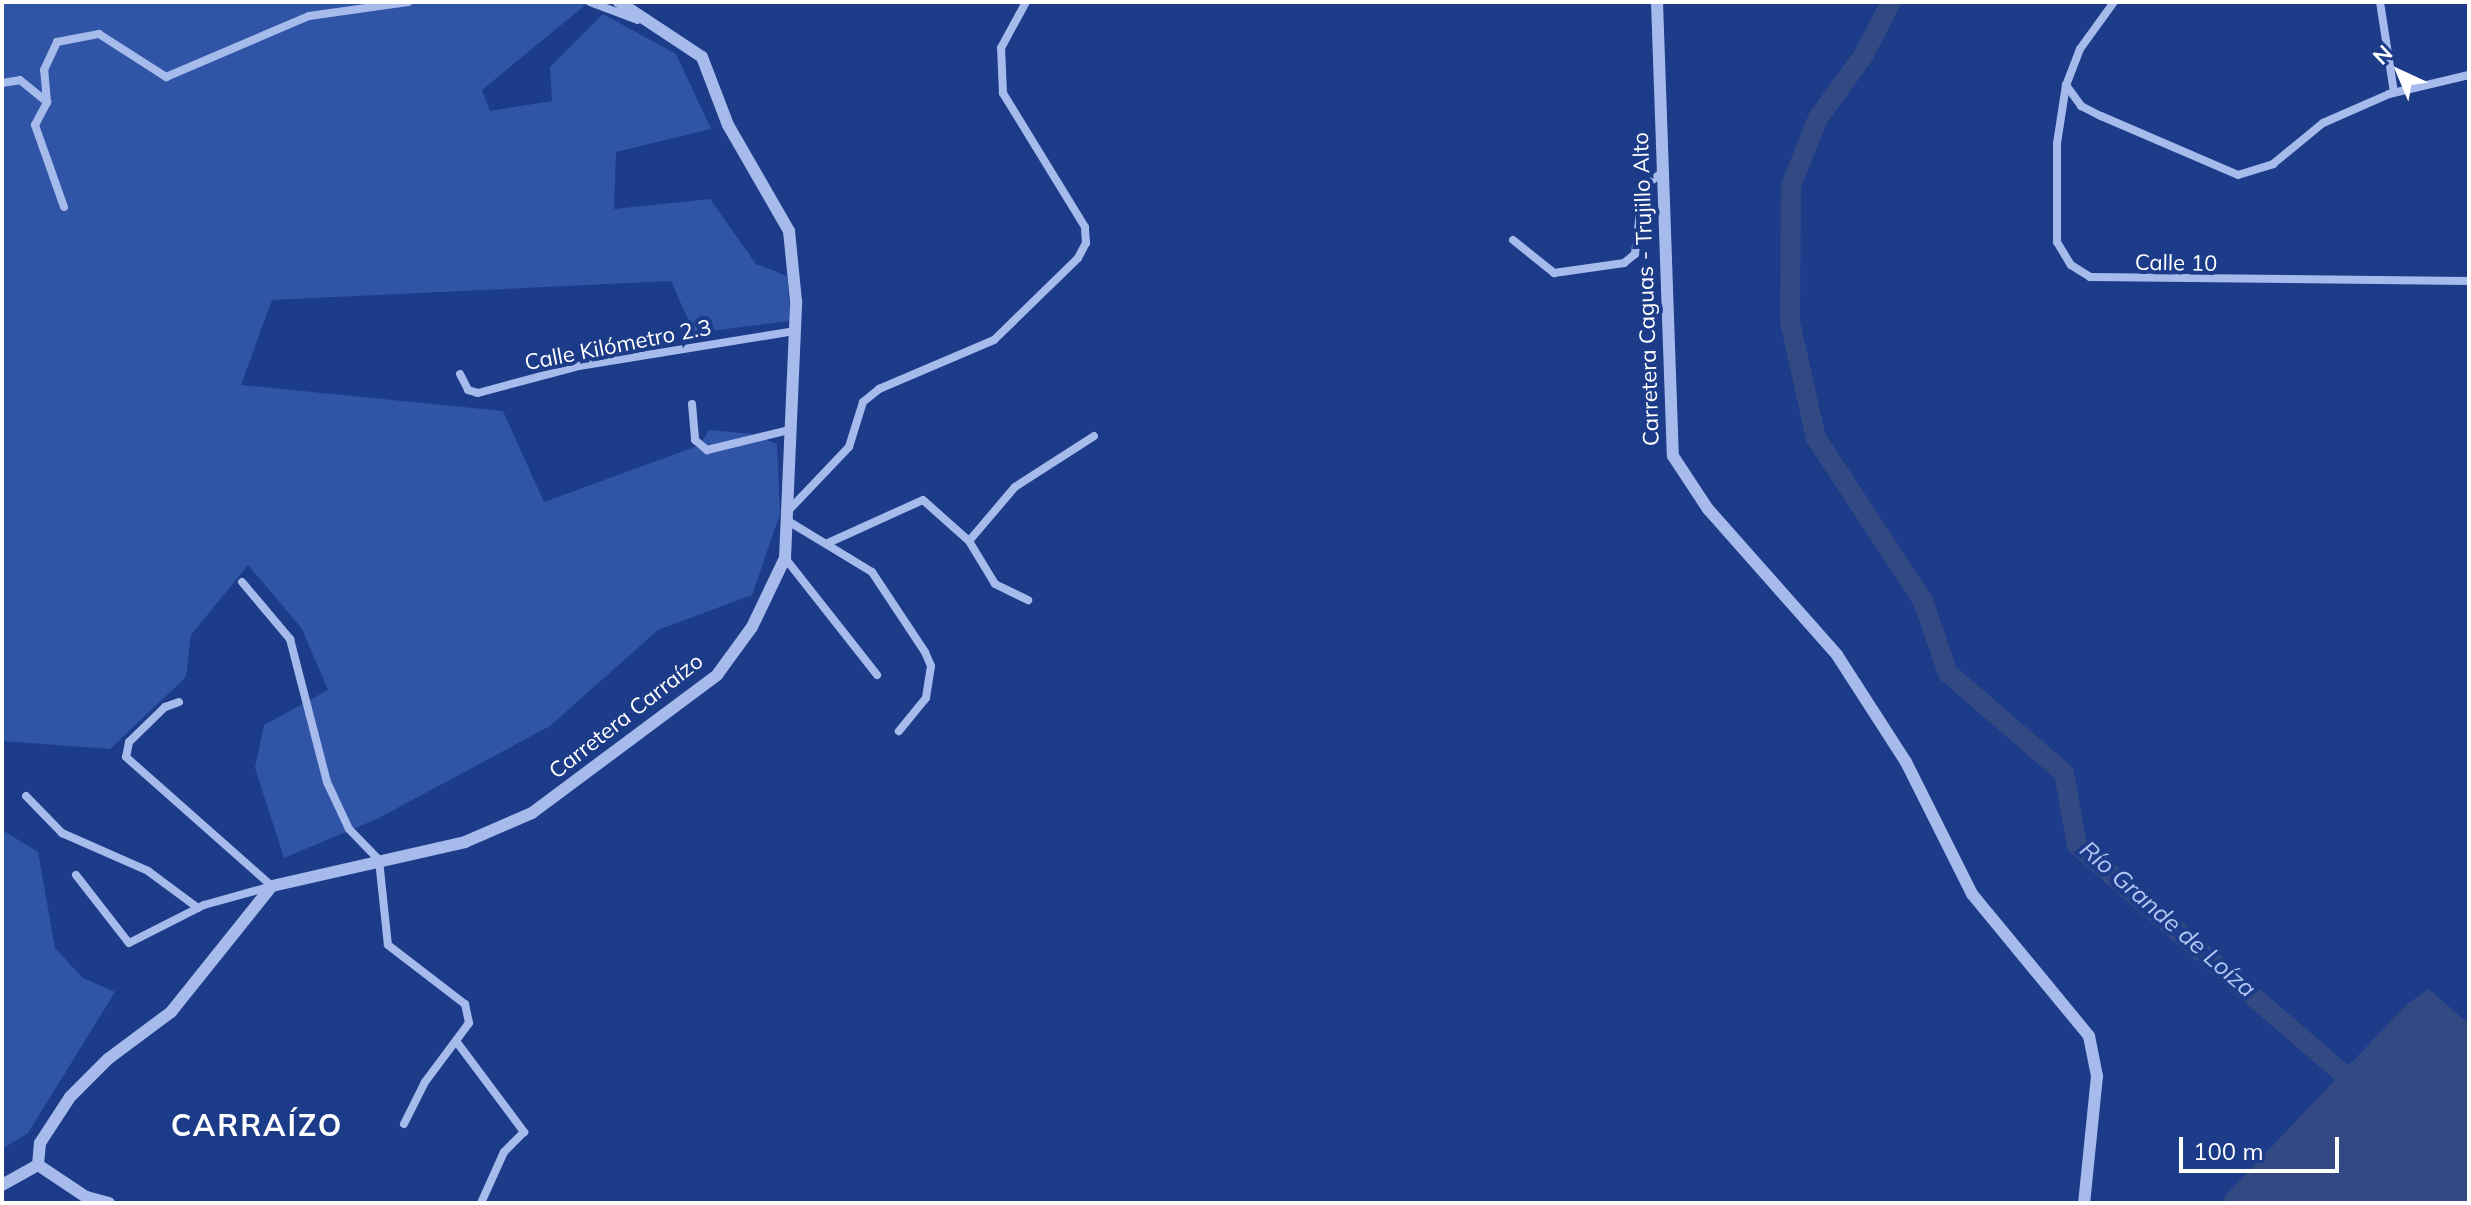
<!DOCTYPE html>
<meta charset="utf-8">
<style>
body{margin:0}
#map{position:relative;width:2471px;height:1205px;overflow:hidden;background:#1c3b88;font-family:Mulish,sans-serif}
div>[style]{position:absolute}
.green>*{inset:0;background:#3054a6}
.water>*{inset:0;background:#334983}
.river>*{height:20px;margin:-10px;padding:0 10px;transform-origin:10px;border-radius:10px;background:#334983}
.minor>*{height:8px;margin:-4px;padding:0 4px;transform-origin:4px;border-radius:4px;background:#a6bbec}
.tertiary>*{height:12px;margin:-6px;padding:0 6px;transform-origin:6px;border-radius:6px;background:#a6bbec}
span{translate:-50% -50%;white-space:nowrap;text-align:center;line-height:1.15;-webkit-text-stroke:8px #1c3b88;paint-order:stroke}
.street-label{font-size:22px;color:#fff}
.water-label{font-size:24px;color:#b2c6f3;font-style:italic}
.district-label{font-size:30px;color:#fff;font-weight:700;letter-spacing:2px}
.frame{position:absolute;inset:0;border:4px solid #fff;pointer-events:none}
.north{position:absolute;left:2359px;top:32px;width:80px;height:80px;-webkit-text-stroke:6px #1c3b88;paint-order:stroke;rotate:316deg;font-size:22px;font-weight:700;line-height:32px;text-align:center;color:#fff}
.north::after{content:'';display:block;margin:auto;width:28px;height:36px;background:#fff;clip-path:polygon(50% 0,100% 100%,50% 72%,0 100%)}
.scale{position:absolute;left:2179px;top:1137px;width:160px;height:36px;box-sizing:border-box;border:4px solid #fff;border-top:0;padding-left:10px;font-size:24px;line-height:28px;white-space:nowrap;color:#fff;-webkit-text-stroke:6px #1c3b88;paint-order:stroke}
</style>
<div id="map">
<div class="green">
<i style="clip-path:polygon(2px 2px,589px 2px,482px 90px,490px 111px,552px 101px,550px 67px,603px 14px,676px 54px,711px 129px,616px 152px,614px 209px,710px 199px,756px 264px,787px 276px,791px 321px,694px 333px,671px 281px,272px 300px,241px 385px,503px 411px,544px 502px,700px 445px,709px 430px,752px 434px,777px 444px,780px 514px,752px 595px,658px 630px,550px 726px,377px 819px,284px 858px,255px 768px,264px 725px,328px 690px,302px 629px,248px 565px,191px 635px,186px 677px,110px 749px,2px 741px)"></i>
<i style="clip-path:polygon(2px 830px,38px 852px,55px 948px,83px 978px,115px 992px,28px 1133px,2px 1149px)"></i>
</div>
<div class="water">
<i style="clip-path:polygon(2429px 989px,2469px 1024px,2469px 1203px,2228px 1203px,2223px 1198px,2407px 1004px)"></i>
</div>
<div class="river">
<i style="left:1891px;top:2px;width:61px;rotate:117.4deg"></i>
<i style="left:1863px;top:56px;width:77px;rotate:126deg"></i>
<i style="left:1818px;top:118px;width:73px;rotate:111.7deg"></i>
<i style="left:1791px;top:186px;width:136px;rotate:90.4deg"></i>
<i style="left:1790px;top:322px;width:119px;rotate:77.4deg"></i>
<i style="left:1816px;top:438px;width:195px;rotate:56.7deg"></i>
<i style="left:1923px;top:601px;width:76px;rotate:70.9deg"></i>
<i style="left:1948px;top:673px;width:153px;rotate:40.8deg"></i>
<i style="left:2064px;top:773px;width:73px;rotate:79.8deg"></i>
<i style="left:2077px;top:845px;width:373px;rotate:40.7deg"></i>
</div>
<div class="minor">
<i style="left:590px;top:2px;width:51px;rotate:20.6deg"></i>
<i style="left:2114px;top:2px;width:58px;rotate:125.9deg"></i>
<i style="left:2080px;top:49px;width:39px;rotate:111deg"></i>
<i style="left:2066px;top:85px;width:26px;rotate:54deg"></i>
<i style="left:2081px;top:106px;width:22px;rotate:27deg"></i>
<i style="left:2101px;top:116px;width:149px;rotate:23.3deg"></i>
<i style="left:2238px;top:175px;width:37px;rotate:-17deg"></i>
<i style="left:2273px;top:164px;width:65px;rotate:-39.4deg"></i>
<i style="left:2323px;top:123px;width:72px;rotate:-23.7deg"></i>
<i style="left:2389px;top:94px;width:82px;rotate:-13.4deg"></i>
<i style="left:2380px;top:2px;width:91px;rotate:81.2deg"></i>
<i style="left:2px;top:83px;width:18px;rotate:-9deg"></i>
<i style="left:20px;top:80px;width:35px;rotate:39deg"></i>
<i style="left:2066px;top:85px;width:59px;rotate:98.8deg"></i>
<i style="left:2057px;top:143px;width:99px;rotate:90deg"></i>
<i style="left:2057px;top:242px;width:27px;rotate:59deg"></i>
<i style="left:2071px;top:265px;width:22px;rotate:32deg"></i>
<i style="left:2090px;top:277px;width:379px;rotate:0.6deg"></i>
<i style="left:64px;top:207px;width:87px;rotate:-109.5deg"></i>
<i style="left:35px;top:125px;width:26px;rotate:-62deg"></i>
<i style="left:47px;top:102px;width:32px;rotate:-95deg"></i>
<i style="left:44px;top:70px;width:31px;rotate:-65deg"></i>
<i style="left:57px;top:42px;width:43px;rotate:-10.8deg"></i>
<i style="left:99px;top:34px;width:80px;rotate:32.7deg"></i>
<i style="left:166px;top:77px;width:155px;rotate:-23.1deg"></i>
<i style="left:309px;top:16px;width:100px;rotate:-8deg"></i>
<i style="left:1513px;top:240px;width:53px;rotate:38.8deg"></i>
<i style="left:1554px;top:273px;width:71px;rotate:-8.1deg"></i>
<i style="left:1624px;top:263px;width:14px;rotate:-39deg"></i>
<i style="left:1635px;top:254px;width:66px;rotate:-83.1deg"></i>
<i style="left:1643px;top:188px;width:23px;rotate:-40deg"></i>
<i style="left:460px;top:374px;width:18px;rotate:63deg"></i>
<i style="left:468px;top:390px;width:10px;rotate:17deg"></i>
<i style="left:478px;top:393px;width:105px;rotate:-15deg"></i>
<i style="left:579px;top:366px;width:218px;rotate:-9.2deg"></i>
<i style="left:692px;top:404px;width:36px;rotate:85deg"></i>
<i style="left:695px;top:440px;width:16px;rotate:40deg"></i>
<i style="left:707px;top:450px;width:84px;rotate:-13.7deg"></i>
<i style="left:788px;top:511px;width:88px;rotate:-46.4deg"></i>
<i style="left:849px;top:447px;width:47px;rotate:-72.7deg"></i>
<i style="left:863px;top:402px;width:21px;rotate:-39deg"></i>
<i style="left:879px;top:389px;width:125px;rotate:-23.1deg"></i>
<i style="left:994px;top:340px;width:117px;rotate:-44.3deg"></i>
<i style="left:1078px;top:258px;width:17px;rotate:-62deg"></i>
<i style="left:1086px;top:243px;width:16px;rotate:-94deg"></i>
<i style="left:1085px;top:227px;width:157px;rotate:-121.5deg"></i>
<i style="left:1003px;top:93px;width:45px;rotate:-92.5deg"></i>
<i style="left:1001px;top:48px;width:52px;rotate:-61.5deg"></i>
<i style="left:788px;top:521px;width:98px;rotate:31.3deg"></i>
<i style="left:872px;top:572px;width:96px;rotate:56.5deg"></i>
<i style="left:925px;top:652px;width:15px;rotate:67deg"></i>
<i style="left:931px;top:666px;width:32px;rotate:99deg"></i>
<i style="left:926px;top:698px;width:43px;rotate:129.3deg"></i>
<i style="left:969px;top:541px;width:71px;rotate:-49.6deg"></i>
<i style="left:1015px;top:487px;width:94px;rotate:-32.8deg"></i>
<i style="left:828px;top:543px;width:104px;rotate:-24.4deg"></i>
<i style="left:923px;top:500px;width:62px;rotate:41.7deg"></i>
<i style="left:969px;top:541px;width:50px;rotate:58.8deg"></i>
<i style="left:995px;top:584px;width:37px;rotate:26deg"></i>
<i style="left:785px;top:558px;width:149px;rotate:51.8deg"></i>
<i style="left:242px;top:582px;width:75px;rotate:49.9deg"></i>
<i style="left:290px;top:639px;width:148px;rotate:75.5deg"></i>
<i style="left:327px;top:782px;width:52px;rotate:64.9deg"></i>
<i style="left:349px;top:829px;width:43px;rotate:45.9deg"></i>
<i style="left:379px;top:860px;width:85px;rotate:84deg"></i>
<i style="left:388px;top:945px;width:97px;rotate:37.5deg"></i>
<i style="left:465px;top:1004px;width:19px;rotate:78deg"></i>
<i style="left:469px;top:1023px;width:74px;rotate:126.7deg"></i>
<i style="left:425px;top:1082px;width:47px;rotate:116.6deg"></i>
<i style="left:179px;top:702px;width:15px;rotate:160deg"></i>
<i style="left:165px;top:707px;width:50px;rotate:135.8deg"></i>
<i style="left:129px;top:742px;width:15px;rotate:101deg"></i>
<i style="left:126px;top:757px;width:195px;rotate:41.5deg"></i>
<i style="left:26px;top:796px;width:52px;rotate:45.8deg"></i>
<i style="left:62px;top:833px;width:94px;rotate:23.8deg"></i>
<i style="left:148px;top:871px;width:62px;rotate:36.5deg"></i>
<i style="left:76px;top:875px;width:86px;rotate:52.1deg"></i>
<i style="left:129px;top:943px;width:84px;rotate:-26.9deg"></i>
<i style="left:204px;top:905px;width:71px;rotate:-15.6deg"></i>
<i style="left:456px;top:1041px;width:114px;rotate:53.2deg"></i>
<i style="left:524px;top:1132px;width:28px;rotate:135deg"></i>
<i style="left:504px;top:1152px;width:56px;rotate:114.3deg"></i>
</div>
<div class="tertiary">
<i style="left:1657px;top:2px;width:454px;rotate:88deg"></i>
<i style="left:1673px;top:456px;width:64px;rotate:56.6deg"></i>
<i style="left:1708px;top:509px;width:195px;rotate:48.5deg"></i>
<i style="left:1837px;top:655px;width:127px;rotate:57.2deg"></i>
<i style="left:1906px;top:762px;width:148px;rotate:63.4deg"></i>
<i style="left:1972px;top:894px;width:184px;rotate:50.5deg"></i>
<i style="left:2089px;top:1036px;width:41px;rotate:78.7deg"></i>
<i style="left:2097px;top:1076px;width:128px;rotate:95.8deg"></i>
<i style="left:2px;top:1185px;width:41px;rotate:-29.1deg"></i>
<i style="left:109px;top:1203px;width:24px;rotate:-165deg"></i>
<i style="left:86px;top:1197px;width:58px;rotate:-146.3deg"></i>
<i style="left:38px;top:1165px;width:22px;rotate:-85deg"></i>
<i style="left:40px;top:1143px;width:55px;rotate:-56.9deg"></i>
<i style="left:70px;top:1097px;width:54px;rotate:-45deg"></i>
<i style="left:108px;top:1059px;width:79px;rotate:-36.7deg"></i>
<i style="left:171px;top:1012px;width:161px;rotate:-51.3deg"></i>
<i style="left:272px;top:886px;width:198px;rotate:-12.8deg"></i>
<i style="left:465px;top:842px;width:73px;rotate:-23.4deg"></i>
<i style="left:532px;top:813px;width:231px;rotate:-36.7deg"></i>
<i style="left:717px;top:675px;width:59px;rotate:-53.9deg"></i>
<i style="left:752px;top:627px;width:76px;rotate:-64.4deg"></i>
<i style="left:785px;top:558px;width:257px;rotate:-87.5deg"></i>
<i style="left:796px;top:301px;width:70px;rotate:-95.7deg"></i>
<i style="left:789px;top:231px;width:122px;rotate:-119.9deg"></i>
<i style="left:728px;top:125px;width:73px;rotate:-110.9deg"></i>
<i style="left:702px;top:57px;width:100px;rotate:-146.5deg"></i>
</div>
<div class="street-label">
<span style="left:2176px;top:263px;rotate:1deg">Calle 10</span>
<span style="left:1646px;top:289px;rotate:-92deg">Carretera Caguas - Trujillo Alto</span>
<span style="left:618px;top:345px;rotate:-11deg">Calle Kilómetro 2.3</span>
<span style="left:626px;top:716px;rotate:-38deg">Carretera Carraízo</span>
</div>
<div class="water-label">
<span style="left:2168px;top:919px;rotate:41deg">Río Grande de Loíza</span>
</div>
<div class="district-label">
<span style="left:257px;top:1125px">CARRAÍZO</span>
</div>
<div class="frame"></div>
<div class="north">N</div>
<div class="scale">100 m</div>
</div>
